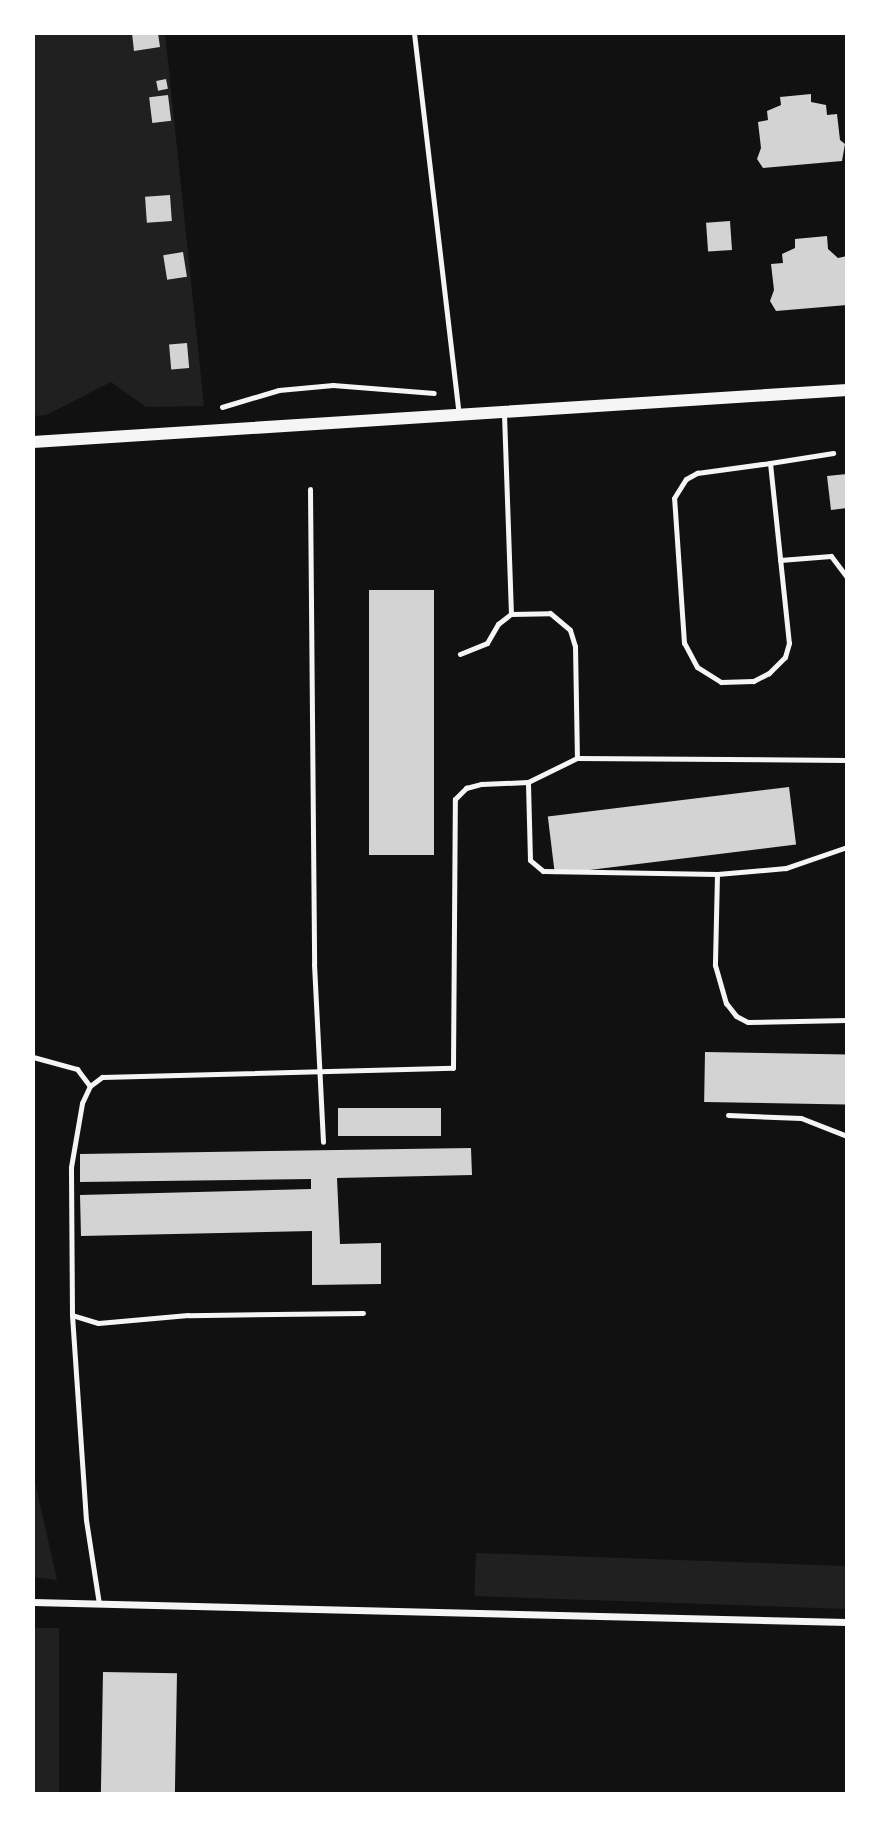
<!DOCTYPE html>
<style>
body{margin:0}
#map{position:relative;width:880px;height:1827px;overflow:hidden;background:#111;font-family:Rubik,sans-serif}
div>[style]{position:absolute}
.green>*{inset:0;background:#202020;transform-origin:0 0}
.building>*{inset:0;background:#d3d3d3;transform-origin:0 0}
.path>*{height:4.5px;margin:-2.25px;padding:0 2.25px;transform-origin:2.25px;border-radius:2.25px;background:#f5f5f5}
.service>*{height:5px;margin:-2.5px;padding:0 2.5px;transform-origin:2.5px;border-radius:2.5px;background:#f5f5f5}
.minor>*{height:7px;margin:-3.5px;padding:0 3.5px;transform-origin:3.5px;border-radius:3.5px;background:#f5f5f5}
.tertiary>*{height:12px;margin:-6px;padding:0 6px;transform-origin:6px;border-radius:6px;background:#f5f5f5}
span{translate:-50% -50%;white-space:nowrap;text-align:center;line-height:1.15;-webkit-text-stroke:5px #fff;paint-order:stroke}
.frame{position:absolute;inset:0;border:35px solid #fff;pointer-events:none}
</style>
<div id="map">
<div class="green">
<i style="clip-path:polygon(33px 33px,165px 33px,204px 406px,146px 407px,111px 382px,46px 415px,33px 416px)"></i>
<i style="clip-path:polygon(33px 1473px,57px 1580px,33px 1577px)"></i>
<i style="left:476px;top:1553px;width:371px;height:43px;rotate:2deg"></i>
<i style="left:59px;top:1628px;width:166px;height:26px;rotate:90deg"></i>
</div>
<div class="building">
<i style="clip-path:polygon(132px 33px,158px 33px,160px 47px,134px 51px)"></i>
<i style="left:166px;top:79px;width:10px;height:10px;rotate:79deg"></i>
<i style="clip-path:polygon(811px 94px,811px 102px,826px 105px,827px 115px,837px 114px,840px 140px,845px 144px,842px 161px,763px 168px,757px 159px,761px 148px,758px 122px,768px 120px,767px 111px,781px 105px,780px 97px)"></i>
<i style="left:168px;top:95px;width:26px;height:19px;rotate:83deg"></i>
<i style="left:170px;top:195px;width:26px;height:25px;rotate:86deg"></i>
<i style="left:730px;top:221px;width:29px;height:24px;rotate:86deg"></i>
<i style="clip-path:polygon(827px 236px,828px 249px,838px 258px,847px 256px,847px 305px,776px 311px,770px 301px,774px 290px,771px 264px,783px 263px,782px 254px,795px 248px,795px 239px)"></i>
<i style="left:183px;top:252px;width:25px;height:20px;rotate:81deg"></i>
<i style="left:187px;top:343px;width:25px;height:18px;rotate:85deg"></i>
<i style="clip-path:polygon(847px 474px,847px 508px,831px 510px,827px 476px)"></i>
<i style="left:369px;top:590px;width:65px;height:265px"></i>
<i style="left:789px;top:787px;width:58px;height:243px;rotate:83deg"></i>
<i style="left:705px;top:1052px;width:142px;height:50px;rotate:1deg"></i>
<i style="left:441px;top:1108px;width:28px;height:103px;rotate:90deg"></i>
<i style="clip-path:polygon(471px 1148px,472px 1175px,337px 1178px,340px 1244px,381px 1243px,381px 1284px,312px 1285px,312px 1231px,81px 1236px,80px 1195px,311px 1189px,311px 1179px,80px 1182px,80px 1154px)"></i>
<i style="left:103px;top:1672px;width:74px;height:122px;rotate:1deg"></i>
</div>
<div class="path">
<i style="left:222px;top:407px;width:59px;rotate:-16.6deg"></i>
<i style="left:279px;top:390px;width:54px;rotate:-5.3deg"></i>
<i style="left:333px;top:385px;width:101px;rotate:4.5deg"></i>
</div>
<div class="service">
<i style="left:414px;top:33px;width:386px;rotate:83.3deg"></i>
<i style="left:504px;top:414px;width:200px;rotate:88deg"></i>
<i style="left:511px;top:614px;width:39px;rotate:-1deg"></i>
<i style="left:550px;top:613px;width:26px;rotate:40deg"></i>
<i style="left:570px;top:630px;width:17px;rotate:73deg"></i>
<i style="left:575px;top:646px;width:112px;rotate:89deg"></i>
<i style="left:770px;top:463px;width:181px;rotate:84deg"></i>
<i style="left:789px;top:643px;width:15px;rotate:106deg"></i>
<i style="left:785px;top:657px;width:23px;rotate:135deg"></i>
<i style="left:769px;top:673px;width:18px;rotate:153deg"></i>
<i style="left:753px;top:681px;width:32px;rotate:178deg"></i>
<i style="left:721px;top:682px;width:28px;rotate:-148deg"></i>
<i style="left:697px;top:667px;width:27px;rotate:-118deg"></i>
<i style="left:684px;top:643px;width:145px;rotate:-93.9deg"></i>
<i style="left:674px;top:498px;width:22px;rotate:-58deg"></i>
<i style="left:686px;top:479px;width:13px;rotate:-29deg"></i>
<i style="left:697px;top:473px;width:74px;rotate:-7.8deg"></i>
<i style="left:770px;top:463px;width:64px;rotate:-9deg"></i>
<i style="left:310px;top:489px;width:475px;rotate:89.5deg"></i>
<i style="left:314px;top:964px;width:178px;rotate:87.1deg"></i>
<i style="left:780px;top:560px;width:51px;rotate:-4.5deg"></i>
<i style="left:831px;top:556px;width:26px;rotate:53deg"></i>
<i style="left:460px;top:654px;width:29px;rotate:-22deg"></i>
<i style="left:487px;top:643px;width:22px;rotate:-60deg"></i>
<i style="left:498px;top:624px;width:16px;rotate:-38deg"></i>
<i style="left:847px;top:847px;width:65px;rotate:161deg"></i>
<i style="left:786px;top:868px;width:69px;rotate:175deg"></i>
<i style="left:717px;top:874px;width:91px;rotate:91.3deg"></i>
<i style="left:715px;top:965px;width:40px;rotate:74deg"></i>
<i style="left:726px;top:1003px;width:16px;rotate:52deg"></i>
<i style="left:736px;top:1016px;width:13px;rotate:27deg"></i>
<i style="left:748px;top:1022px;width:99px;rotate:-1.2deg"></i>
<i style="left:717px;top:874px;width:174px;rotate:-179deg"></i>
<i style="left:543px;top:871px;width:17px;rotate:-140deg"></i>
<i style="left:530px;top:860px;width:78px;rotate:-91.5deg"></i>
<i style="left:528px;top:782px;width:55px;rotate:-26.1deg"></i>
<i style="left:577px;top:758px;width:270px;rotate:0.4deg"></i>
<i style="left:33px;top:1057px;width:46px;rotate:15.3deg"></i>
<i style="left:77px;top:1069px;width:21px;rotate:53deg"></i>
<i style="left:728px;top:1115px;width:73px;rotate:2.4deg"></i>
<i style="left:801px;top:1118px;width:49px;rotate:21.4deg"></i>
<i style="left:363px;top:1313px;width:175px;rotate:179.3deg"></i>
<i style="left:188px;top:1315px;width:90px;rotate:174.9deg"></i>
<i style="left:98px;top:1323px;width:27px;rotate:-163deg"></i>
<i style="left:72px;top:1315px;width:148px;rotate:-90.4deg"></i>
<i style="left:71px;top:1167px;width:65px;rotate:-80.2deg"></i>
<i style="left:82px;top:1103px;width:19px;rotate:-65deg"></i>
<i style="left:90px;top:1086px;width:15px;rotate:-37deg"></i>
<i style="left:102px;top:1077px;width:351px;rotate:-1.5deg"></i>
<i style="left:453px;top:1068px;width:269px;rotate:-89.6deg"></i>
<i style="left:455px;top:799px;width:16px;rotate:-45deg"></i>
<i style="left:466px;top:788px;width:16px;rotate:-15deg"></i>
<i style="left:481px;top:784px;width:47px;rotate:-2.4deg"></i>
<i style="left:72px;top:1315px;width:205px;rotate:86.1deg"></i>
<i style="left:86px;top:1520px;width:85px;rotate:81.2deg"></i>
</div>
<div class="minor">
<i style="left:33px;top:1602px;width:814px;rotate:1.41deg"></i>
</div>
<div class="tertiary">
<i style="left:33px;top:442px;width:816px;rotate:-3.66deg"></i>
</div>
<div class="frame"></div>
</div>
